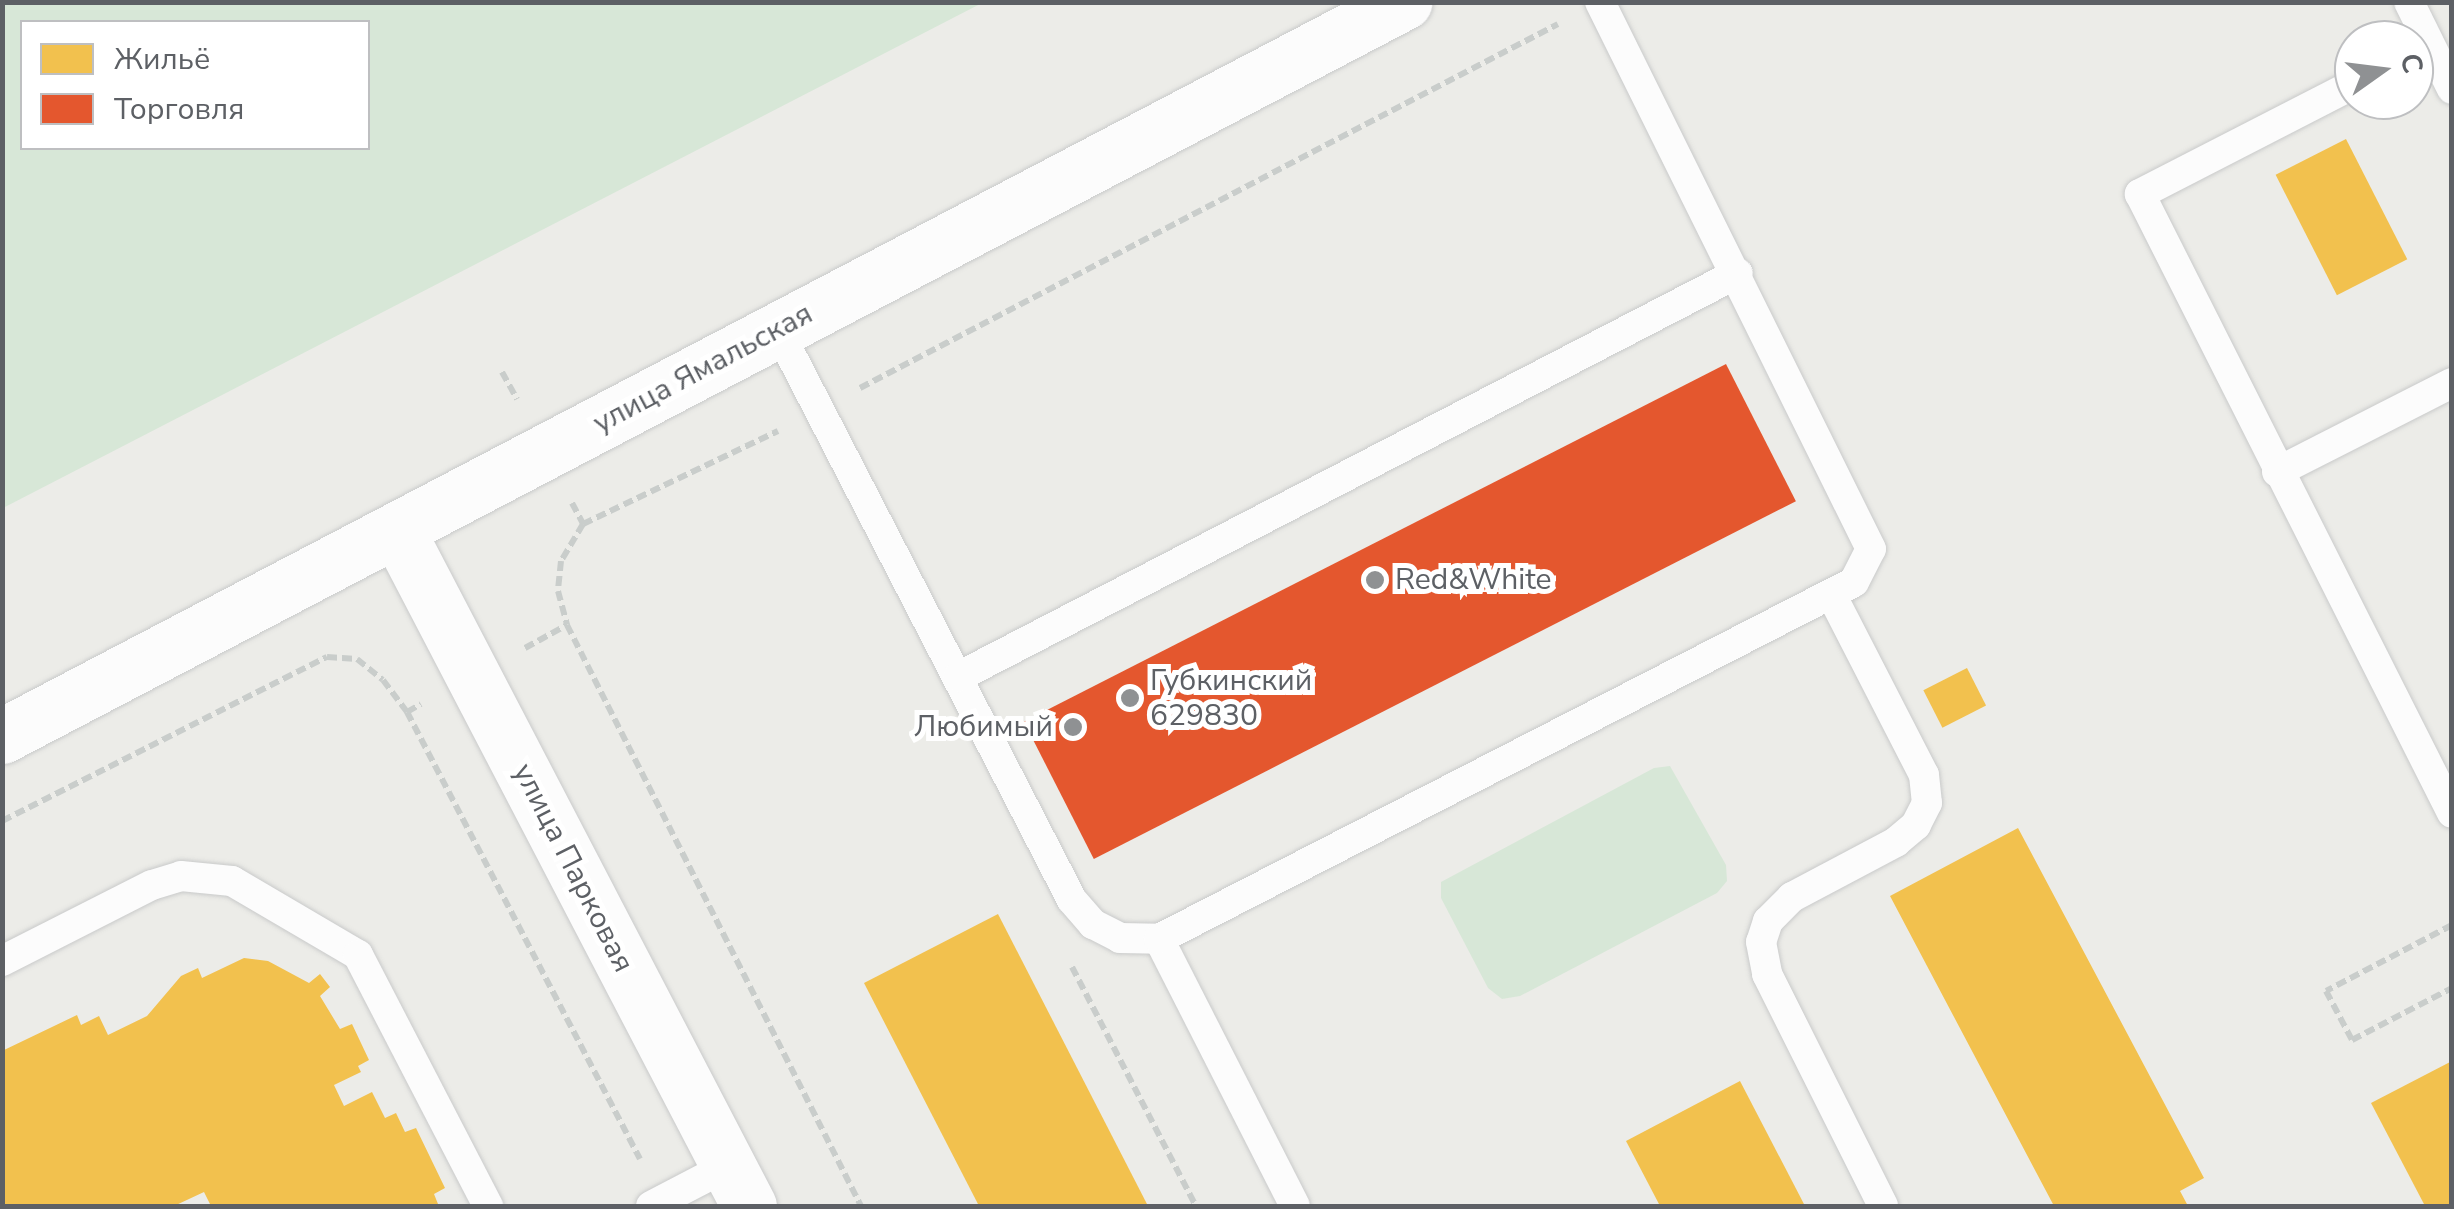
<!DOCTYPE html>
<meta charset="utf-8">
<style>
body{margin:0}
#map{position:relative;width:2454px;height:1209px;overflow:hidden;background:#ecece8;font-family:"Nunito Sans",sans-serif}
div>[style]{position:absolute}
.green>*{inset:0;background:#d7e7d7}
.homes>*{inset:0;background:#f2c14e;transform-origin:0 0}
.shops>*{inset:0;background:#e4572e;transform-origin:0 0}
.path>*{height:6px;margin-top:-3px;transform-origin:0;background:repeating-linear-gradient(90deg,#c9cdcb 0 10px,transparent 0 15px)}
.roads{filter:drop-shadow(0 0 2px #c9caca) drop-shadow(0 0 2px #c9caca)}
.lane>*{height:30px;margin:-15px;padding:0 15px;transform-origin:15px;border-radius:15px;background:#fcfcfc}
.street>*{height:55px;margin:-27.5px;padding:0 27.5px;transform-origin:27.5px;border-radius:27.5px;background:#fcfcfc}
.dots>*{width:28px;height:28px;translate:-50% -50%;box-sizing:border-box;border:5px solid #fff;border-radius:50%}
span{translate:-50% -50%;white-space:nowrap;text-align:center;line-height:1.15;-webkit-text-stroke:10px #fff;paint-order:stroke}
.street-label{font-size:30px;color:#5d6065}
.poi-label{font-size:30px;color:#5d6065}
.left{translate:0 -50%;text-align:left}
.right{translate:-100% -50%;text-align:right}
.frame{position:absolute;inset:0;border:5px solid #5d6065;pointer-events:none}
.legend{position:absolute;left:20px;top:20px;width:350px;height:130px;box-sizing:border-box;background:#fff;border:2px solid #bebfc1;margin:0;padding:12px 18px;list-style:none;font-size:30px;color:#5d6065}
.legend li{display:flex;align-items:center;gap:20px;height:50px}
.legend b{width:50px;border:2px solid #bebfc1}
.north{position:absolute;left:2334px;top:20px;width:100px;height:100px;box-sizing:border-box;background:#fff;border:2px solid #bebfc1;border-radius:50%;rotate:76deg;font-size:28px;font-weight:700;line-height:40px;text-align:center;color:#5d6065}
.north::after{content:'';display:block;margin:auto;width:35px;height:45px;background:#8f9193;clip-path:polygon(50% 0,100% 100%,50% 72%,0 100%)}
</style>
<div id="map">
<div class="green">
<i style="clip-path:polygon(evenodd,3px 2px,982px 2px,982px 3px,3px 508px,3px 2px,22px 22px,368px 22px,368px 148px,22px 148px,22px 22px)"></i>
<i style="clip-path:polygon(1670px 766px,1726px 865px,1727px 881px,1717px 893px,1520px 996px,1502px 999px,1488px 988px,1441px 898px,1441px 882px,1654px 768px)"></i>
</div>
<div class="homes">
<i style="left:2346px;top:139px;width:135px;height:79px;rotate:63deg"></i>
<i style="left:1967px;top:668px;width:42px;height:49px;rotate:63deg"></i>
<i style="clip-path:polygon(2018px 828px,2204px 1178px,2180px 1191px,2188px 1206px,2054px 1206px,1890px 896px)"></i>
<i style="clip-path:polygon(998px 914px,1148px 1206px,979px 1206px,864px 983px)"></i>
<i style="clip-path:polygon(244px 958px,268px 961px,309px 983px,320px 974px,330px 987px,320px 996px,340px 1029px,352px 1024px,369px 1060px,358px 1066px,361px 1072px,334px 1085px,344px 1106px,372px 1092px,385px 1118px,396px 1113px,405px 1132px,416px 1128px,445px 1188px,434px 1194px,438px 1204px,211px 1206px,204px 1192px,174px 1206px,2px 1206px,2px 1051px,77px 1015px,81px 1025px,99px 1016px,108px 1035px,147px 1016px,181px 976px,198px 968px,202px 978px)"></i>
<i style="clip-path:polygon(2452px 1061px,2452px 1206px,2425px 1206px,2371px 1103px)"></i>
<i style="clip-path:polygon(1740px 1081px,1805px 1206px,1660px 1206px,1626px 1141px)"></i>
</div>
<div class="shops">
<i style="left:1726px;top:364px;width:154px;height:788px;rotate:63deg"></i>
</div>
<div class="path">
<i style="left:502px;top:372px;width:31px;rotate:61deg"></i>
<i style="left:860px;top:388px;width:787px;rotate:-27.54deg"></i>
<i style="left:572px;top:503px;width:24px;rotate:62deg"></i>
<i style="left:583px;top:524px;width:43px;rotate:120.7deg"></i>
<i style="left:561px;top:561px;width:30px;rotate:96deg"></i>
<i style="left:558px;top:591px;width:35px;rotate:75deg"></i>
<i style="left:567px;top:625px;width:651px;rotate:63.16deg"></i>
<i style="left:583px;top:524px;width:216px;rotate:-25.5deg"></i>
<i style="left:525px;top:648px;width:48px;rotate:-28.7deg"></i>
<i style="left:407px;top:712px;width:504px;rotate:62.47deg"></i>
<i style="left:2px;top:821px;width:364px;rotate:-26.8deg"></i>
<i style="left:327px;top:657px;width:30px;rotate:4deg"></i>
<i style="left:357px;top:659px;width:33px;rotate:39deg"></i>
<i style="left:383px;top:680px;width:40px;rotate:53deg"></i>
<i style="left:407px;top:712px;width:16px;rotate:-30deg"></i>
<i style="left:2452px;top:925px;width:142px;rotate:152.4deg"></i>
<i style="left:2326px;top:991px;width:55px;rotate:62deg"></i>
<i style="left:2352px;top:1040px;width:113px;rotate:-27.5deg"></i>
<i style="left:1072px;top:967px;width:269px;rotate:62.6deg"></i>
</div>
<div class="roads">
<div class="lane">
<i style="left:2409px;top:2px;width:97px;rotate:63.7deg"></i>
<i style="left:2354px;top:84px;width:241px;rotate:152.8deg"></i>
<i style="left:2140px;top:194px;width:693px;rotate:63.25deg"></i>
<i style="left:778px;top:330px;width:641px;rotate:62.72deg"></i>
<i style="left:1072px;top:900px;width:32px;rotate:49deg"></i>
<i style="left:1093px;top:924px;width:30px;rotate:27deg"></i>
<i style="left:1120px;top:938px;width:39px;rotate:1deg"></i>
<i style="left:2277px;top:472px;width:196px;rotate:-27deg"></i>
<i style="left:1831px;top:594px;width:203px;rotate:62.8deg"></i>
<i style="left:1924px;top:775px;width:28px;rotate:84deg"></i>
<i style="left:1927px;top:803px;width:25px;rotate:117deg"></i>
<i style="left:1916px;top:825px;width:26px;rotate:140deg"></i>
<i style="left:1896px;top:842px;width:118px;rotate:152.1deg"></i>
<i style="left:1792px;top:897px;width:34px;rotate:135deg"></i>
<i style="left:1768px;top:921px;width:22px;rotate:108deg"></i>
<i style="left:1761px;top:942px;width:33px;rotate:79deg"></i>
<i style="left:1767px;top:974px;width:259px;rotate:63.4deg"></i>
<i style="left:958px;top:677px;width:878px;rotate:-27.38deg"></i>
<i style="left:2px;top:961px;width:168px;rotate:-26.9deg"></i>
<i style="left:152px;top:885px;width:30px;rotate:-17deg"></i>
<i style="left:181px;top:876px;width:51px;rotate:5.6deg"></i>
<i style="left:232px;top:881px;width:146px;rotate:30.4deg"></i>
<i style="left:358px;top:955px;width:283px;rotate:62.6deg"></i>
<i style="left:651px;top:1206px;width:87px;rotate:-27.5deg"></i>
<i style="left:1295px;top:1206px;width:300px;rotate:-117deg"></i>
<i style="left:1159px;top:939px;width:781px;rotate:-27.19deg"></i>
<i style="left:1854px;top:582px;width:37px;rotate:-63deg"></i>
<i style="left:1871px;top:549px;width:610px;rotate:-116.36deg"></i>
</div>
<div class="street">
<i style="left:397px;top:530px;width:762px;rotate:62.49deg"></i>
<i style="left:2px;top:736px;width:1583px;rotate:-27.63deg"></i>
</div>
</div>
<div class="dots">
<i style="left:1375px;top:580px;background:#8f9193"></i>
<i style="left:1130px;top:698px;background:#8f9193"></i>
<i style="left:1073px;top:727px;background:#8f9193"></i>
</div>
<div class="street-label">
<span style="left:703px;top:369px;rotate:-28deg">улица Ямальская</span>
<span style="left:573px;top:868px;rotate:63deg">улица Парковая</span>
</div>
<div class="poi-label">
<span class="left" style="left:1395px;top:580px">Red&amp;White</span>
<span class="left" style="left:1150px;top:698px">Губкинский<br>629830</span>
<span class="right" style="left:1053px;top:727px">Любимый</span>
</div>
<div class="frame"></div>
<ul class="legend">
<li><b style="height:28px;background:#f2c14e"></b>Жильё</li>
<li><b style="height:28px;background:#e4572e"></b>Торговля</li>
</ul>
<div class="north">С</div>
</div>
